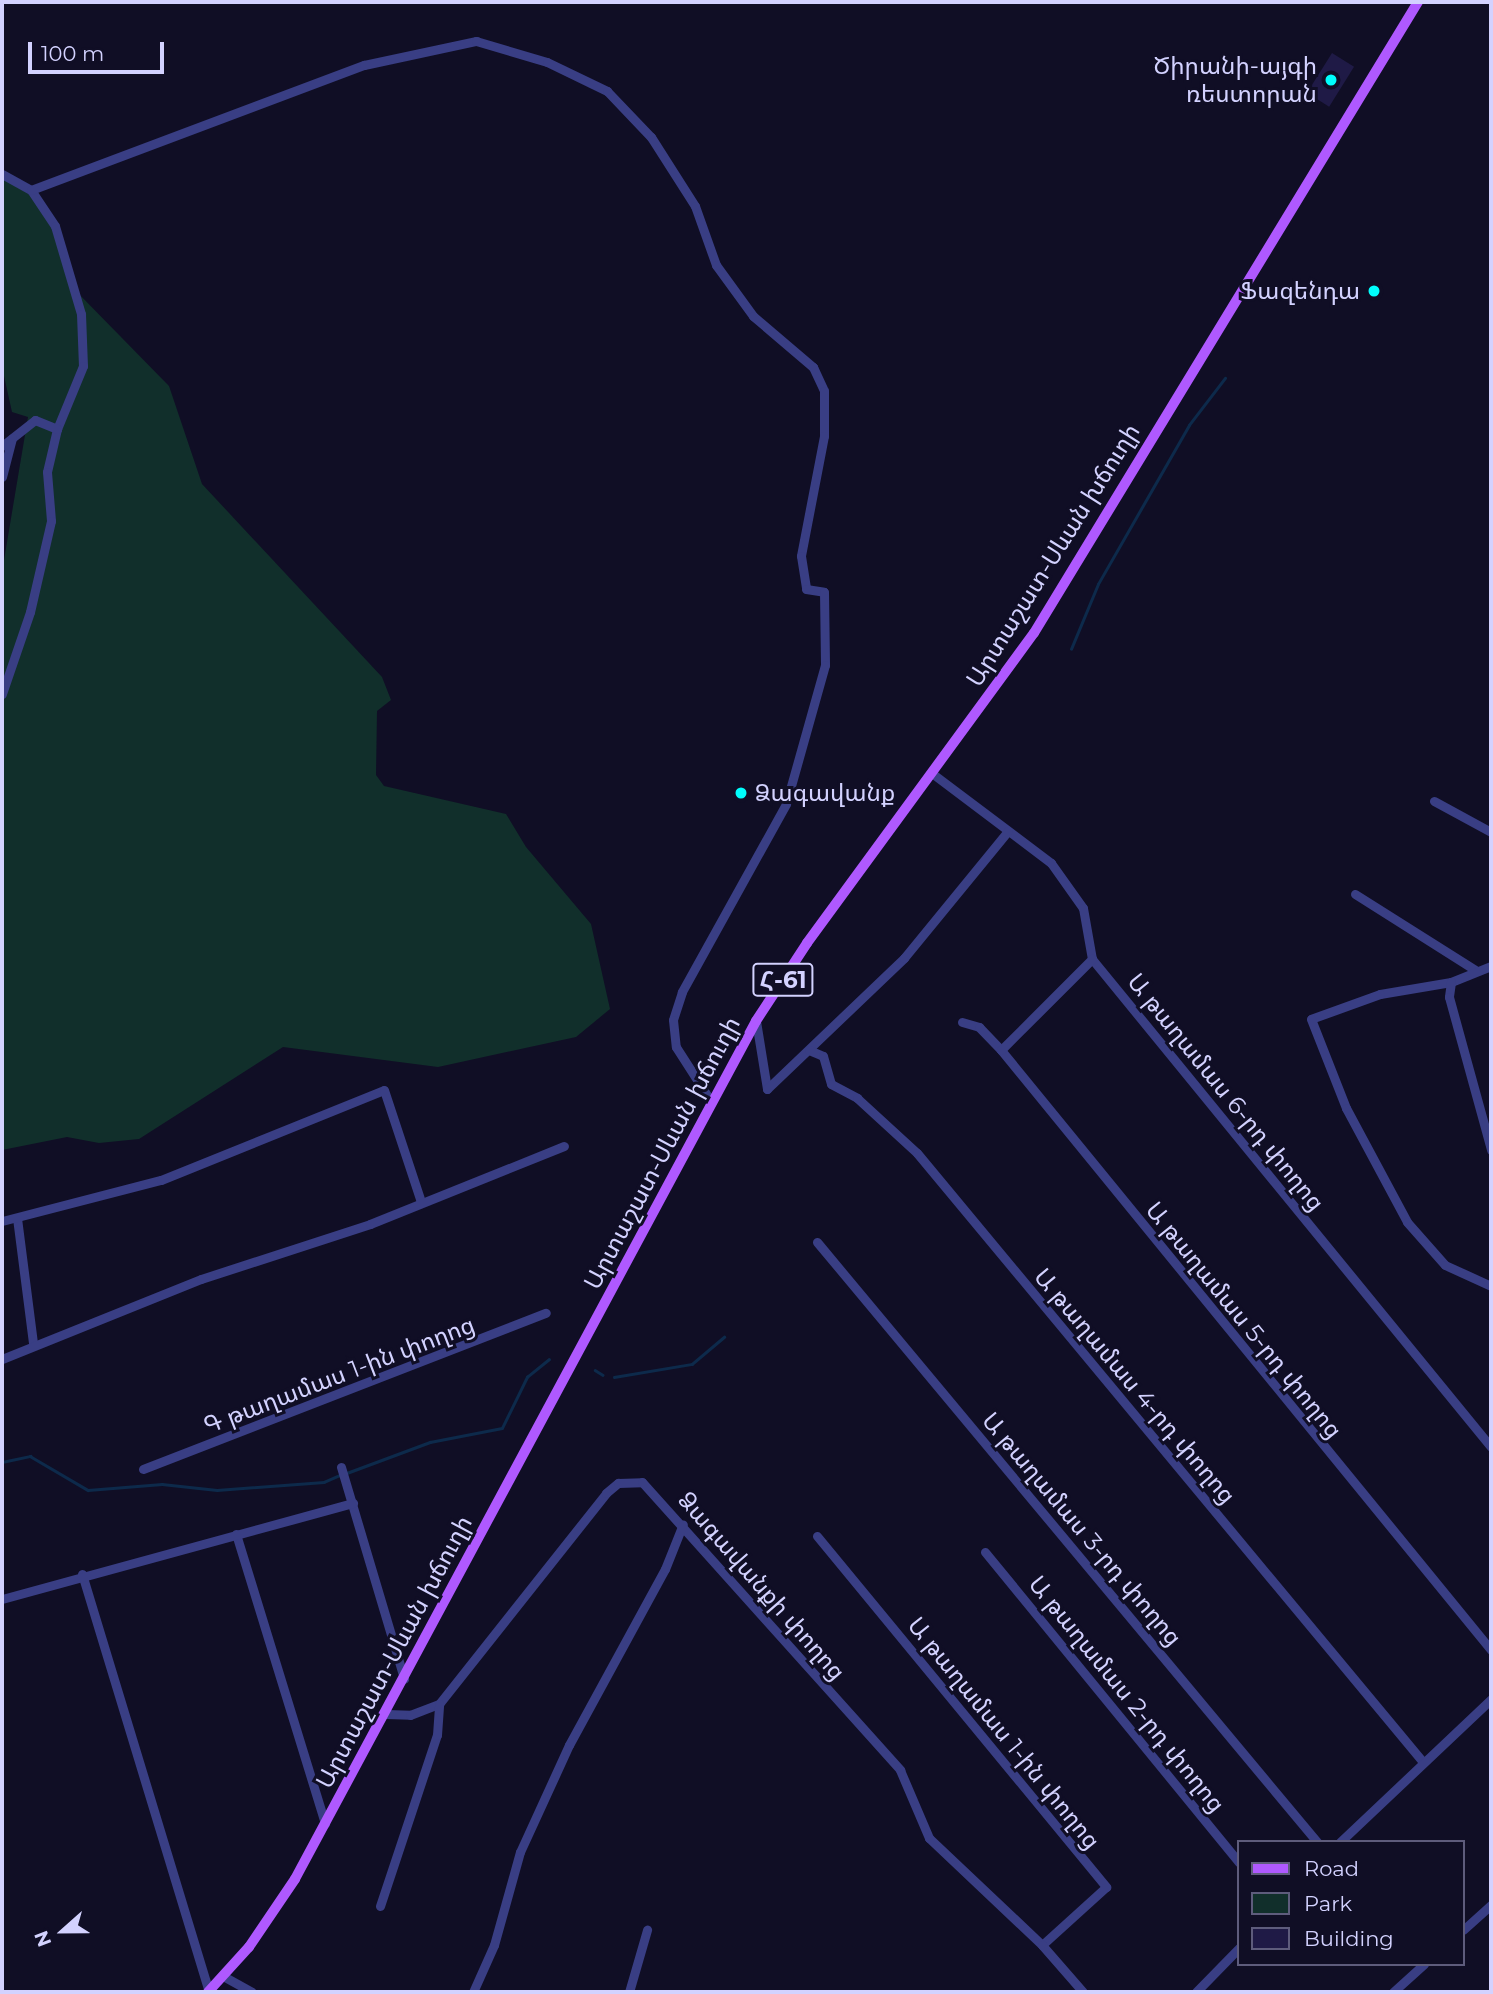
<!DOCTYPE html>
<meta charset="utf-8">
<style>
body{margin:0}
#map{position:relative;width:1493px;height:1994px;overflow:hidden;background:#100e25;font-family:Montserrat,"Noto Sans Armenian",sans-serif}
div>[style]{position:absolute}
.green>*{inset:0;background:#112f2b}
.stream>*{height:2.5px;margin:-1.25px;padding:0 1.25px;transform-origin:1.25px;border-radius:1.25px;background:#0d2a4b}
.building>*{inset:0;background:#1f1a46;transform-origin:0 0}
.minor>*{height:9px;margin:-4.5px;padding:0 4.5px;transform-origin:4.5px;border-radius:4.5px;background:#393e84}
.major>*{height:10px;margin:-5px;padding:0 5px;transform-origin:5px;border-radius:5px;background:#af59ff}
.dots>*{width:19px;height:19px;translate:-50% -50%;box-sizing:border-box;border:4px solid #100e25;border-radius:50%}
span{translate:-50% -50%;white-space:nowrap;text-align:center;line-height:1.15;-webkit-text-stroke:6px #100e25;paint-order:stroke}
.shield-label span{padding:2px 5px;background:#100e25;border:2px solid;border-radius:5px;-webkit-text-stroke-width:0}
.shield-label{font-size:23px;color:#d3d2ff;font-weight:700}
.poi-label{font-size:24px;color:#d3d2ff}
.right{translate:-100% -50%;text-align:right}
.left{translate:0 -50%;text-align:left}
.street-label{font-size:24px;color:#d3d2ff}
.frame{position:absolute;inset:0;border:4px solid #d3d2ff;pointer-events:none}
.legend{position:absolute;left:1237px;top:1840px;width:228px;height:126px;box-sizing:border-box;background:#100e25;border:2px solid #5e5c7c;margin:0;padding:9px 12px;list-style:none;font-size:21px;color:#d3d2ff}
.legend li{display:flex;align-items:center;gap:14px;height:35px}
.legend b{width:35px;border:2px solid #5e5c7c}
.north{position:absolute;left:28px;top:1896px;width:70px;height:70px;-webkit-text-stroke:5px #100e25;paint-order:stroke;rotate:249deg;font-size:19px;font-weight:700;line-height:28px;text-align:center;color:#d3d2ff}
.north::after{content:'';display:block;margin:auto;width:24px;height:32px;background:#d3d2ff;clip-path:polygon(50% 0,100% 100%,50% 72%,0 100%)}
.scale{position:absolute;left:28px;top:42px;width:136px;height:32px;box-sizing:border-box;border:4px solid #d3d2ff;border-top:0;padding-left:9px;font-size:21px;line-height:24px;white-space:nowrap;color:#d3d2ff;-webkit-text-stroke:5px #100e25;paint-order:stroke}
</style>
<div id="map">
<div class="green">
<i style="clip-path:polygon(2px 178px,29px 192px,49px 220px,75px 290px,169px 386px,202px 484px,382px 677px,391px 700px,377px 711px,376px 775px,384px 786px,506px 814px,526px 847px,591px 924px,610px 1009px,576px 1037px,438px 1067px,283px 1047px,139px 1139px,99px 1143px,67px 1137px,2px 1150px,2px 572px,28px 417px,12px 412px,2px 367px)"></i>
</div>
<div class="stream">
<i style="left:1071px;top:649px;width:70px;rotate:-67.4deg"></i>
<i style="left:1098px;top:584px;width:183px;rotate:-60.2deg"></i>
<i style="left:1189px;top:425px;width:59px;rotate:-52.5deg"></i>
<i style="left:595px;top:1370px;width:9px;rotate:32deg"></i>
<i style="left:614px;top:1377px;width:79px;rotate:-9.5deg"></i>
<i style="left:692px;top:1364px;width:42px;rotate:-40.2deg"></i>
<i style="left:2px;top:1462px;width:29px;rotate:-12deg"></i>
<i style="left:30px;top:1456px;width:67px;rotate:30.4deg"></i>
<i style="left:88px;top:1490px;width:74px;rotate:-4.6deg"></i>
<i style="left:162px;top:1484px;width:55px;rotate:6.2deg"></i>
<i style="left:217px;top:1490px;width:107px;rotate:-4.3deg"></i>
<i style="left:324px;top:1482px;width:17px;rotate:-24deg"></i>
<i style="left:344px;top:1474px;width:92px;rotate:-20.4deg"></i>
<i style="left:430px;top:1442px;width:73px;rotate:-11deg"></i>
<i style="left:502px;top:1428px;width:57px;rotate:-63.9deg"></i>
<i style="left:527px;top:1377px;width:28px;rotate:-39deg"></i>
</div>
<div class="building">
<i style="left:1332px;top:53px;width:26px;height:47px;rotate:32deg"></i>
</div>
<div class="minor">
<i style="left:2px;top:174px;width:33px;rotate:29deg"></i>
<i style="left:31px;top:190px;width:43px;rotate:56.3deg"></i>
<i style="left:55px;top:226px;width:92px;rotate:73.5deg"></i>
<i style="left:81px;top:314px;width:52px;rotate:87.8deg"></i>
<i style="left:83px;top:366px;width:68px;rotate:112.4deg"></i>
<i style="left:57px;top:429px;width:44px;rotate:103.1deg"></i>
<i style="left:47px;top:472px;width:49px;rotate:85.3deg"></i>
<i style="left:51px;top:521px;width:93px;rotate:103deg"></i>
<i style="left:30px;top:612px;width:87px;rotate:108.9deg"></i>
<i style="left:31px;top:190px;width:356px;rotate:-20.6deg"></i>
<i style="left:364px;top:65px;width:115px;rotate:-12.1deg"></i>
<i style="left:476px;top:41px;width:74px;rotate:16.5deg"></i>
<i style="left:547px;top:62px;width:67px;rotate:25.8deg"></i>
<i style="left:607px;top:91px;width:64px;rotate:46.3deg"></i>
<i style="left:651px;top:137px;width:82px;rotate:57.5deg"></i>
<i style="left:695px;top:206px;width:63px;rotate:70.4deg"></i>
<i style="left:716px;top:265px;width:63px;rotate:54deg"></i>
<i style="left:753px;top:316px;width:79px;rotate:40.4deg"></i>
<i style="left:813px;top:367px;width:26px;rotate:65deg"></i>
<i style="left:824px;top:391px;width:45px;rotate:90deg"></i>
<i style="left:824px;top:436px;width:122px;rotate:100.9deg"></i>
<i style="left:801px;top:556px;width:33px;rotate:81deg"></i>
<i style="left:806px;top:589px;width:18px;rotate:9deg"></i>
<i style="left:824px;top:592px;width:73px;rotate:89.2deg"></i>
<i style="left:825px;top:665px;width:144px;rotate:105.7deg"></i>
<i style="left:786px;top:804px;width:215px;rotate:119deg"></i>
<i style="left:682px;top:992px;width:29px;rotate:108deg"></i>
<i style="left:673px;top:1020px;width:27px;rotate:84deg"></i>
<i style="left:676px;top:1047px;width:63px;rotate:57.3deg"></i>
<i style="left:2px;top:446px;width:42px;rotate:-38.2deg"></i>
<i style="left:35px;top:420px;width:24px;rotate:22deg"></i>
<i style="left:2px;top:477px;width:40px;rotate:-75.6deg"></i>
<i style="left:933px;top:774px;width:148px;rotate:37deg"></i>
<i style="left:1051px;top:863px;width:55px;rotate:54.6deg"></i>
<i style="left:1083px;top:908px;width:52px;rotate:80deg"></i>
<i style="left:1092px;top:959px;width:630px;rotate:50.73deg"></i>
<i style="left:1434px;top:801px;width:65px;rotate:28.5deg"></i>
<i style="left:1355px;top:894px;width:142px;rotate:32.3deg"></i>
<i style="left:1491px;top:966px;width:43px;rotate:158.2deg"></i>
<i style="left:1451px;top:982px;width:72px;rotate:170.4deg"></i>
<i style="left:1380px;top:994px;width:73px;rotate:160.1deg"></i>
<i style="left:1311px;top:1019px;width:96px;rotate:68.5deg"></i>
<i style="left:1346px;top:1108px;width:129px;rotate:61.8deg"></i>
<i style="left:1407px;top:1222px;width:57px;rotate:48.5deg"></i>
<i style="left:1445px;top:1265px;width:51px;rotate:24.5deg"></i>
<i style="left:1451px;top:982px;width:15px;rotate:98deg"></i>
<i style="left:1449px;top:997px;width:159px;rotate:74.6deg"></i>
<i style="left:756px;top:1021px;width:69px;rotate:80.8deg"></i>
<i style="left:767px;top:1089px;width:190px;rotate:-43.7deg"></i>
<i style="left:904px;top:958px;width:164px;rotate:-50.7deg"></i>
<i style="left:962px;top:1022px;width:18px;rotate:16deg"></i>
<i style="left:979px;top:1027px;width:32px;rotate:46deg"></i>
<i style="left:1001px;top:1050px;width:775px;rotate:50.76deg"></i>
<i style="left:809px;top:1050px;width:15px;rotate:23deg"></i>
<i style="left:823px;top:1056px;width:29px;rotate:74deg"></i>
<i style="left:831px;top:1084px;width:30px;rotate:28deg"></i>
<i style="left:857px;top:1098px;width:81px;rotate:42.5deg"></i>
<i style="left:917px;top:1153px;width:792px;rotate:50.28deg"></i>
<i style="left:1001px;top:1050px;width:129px;rotate:-45deg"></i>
<i style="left:17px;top:1218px;width:126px;rotate:82.7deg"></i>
<i style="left:2px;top:1221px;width:164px;rotate:-14.5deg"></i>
<i style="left:161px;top:1180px;width:240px;rotate:-22deg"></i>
<i style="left:384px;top:1090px;width:118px;rotate:71.7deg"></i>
<i style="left:817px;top:1242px;width:781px;rotate:50.19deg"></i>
<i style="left:2px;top:1359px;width:214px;rotate:-21.9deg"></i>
<i style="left:201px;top:1279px;width:178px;rotate:-18deg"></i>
<i style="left:370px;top:1224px;width:209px;rotate:-21.9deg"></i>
<i style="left:341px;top:1467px;width:221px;rotate:73.4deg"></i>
<i style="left:143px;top:1469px;width:432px;rotate:-21.2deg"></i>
<i style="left:236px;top:1534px;width:303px;rotate:72.9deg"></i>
<i style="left:817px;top:1536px;width:455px;rotate:50.5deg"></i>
<i style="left:1106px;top:1887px;width:86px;rotate:137.8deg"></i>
<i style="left:985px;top:1552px;width:401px;rotate:50.7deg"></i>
<i style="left:82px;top:1574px;width:436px;rotate:73.1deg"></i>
<i style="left:2px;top:1599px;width:364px;rotate:-15.3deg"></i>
<i style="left:386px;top:1714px;width:24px;rotate:2deg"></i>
<i style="left:410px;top:1715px;width:31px;rotate:-21deg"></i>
<i style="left:439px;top:1704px;width:269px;rotate:-51.6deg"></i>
<i style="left:606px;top:1493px;width:16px;rotate:-40deg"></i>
<i style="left:618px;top:1483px;width:24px;rotate:-2deg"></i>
<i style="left:642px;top:1482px;width:387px;rotate:48.1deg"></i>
<i style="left:900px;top:1770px;width:74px;rotate:66.9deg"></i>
<i style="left:929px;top:1838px;width:156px;rotate:43.4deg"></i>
<i style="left:1042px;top:1945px;width:62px;rotate:48.9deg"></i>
<i style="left:1340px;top:1842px;width:208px;rotate:-43.4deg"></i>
<i style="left:380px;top:1906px;width:180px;rotate:-71.6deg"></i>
<i style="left:437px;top:1735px;width:31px;rotate:-86deg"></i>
<i style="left:1463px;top:1930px;width:38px;rotate:-42deg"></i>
<i style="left:223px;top:1976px;width:33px;rotate:29deg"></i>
<i style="left:473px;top:1992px;width:51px;rotate:-65.9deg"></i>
<i style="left:494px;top:1945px;width:97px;rotate:-74.4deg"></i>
<i style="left:520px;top:1852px;width:118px;rotate:-65.4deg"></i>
<i style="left:569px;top:1745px;width:200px;rotate:-61.4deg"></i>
<i style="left:665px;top:1569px;width:48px;rotate:-68.2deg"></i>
<i style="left:629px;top:1992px;width:65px;rotate:-73.8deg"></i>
<i style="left:1196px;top:1992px;width:62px;rotate:-45.7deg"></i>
<i style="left:1393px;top:1992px;width:42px;rotate:-42.1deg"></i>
</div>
<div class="major">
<i style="left:208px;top:1992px;width:61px;rotate:-47.7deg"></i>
<i style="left:249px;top:1947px;width:82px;rotate:-55.9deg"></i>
<i style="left:295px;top:1879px;width:974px;rotate:-61.75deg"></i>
<i style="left:756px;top:1021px;width:93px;rotate:-56.8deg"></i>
<i style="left:807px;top:943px;width:384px;rotate:-53.8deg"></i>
<i style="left:1034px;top:633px;width:739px;rotate:-58.68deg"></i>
</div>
<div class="dots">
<i style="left:1331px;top:80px;background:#00fdfc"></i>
<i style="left:1374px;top:291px;background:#00fdfc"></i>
<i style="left:741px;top:793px;background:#00fdfc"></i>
</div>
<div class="shield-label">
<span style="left:783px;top:980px">Հ-61</span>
</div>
<div class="poi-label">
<span class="right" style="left:1317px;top:80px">Ծիրանի-այգի<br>ռեստորան</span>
<span class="right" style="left:1360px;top:291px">Ֆազենդա</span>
<span class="left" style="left:755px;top:793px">Ձագավանք</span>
</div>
<div class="street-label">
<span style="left:1053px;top:555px;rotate:-58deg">Արտաշատ-Սևան խճուղի</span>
<span style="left:1226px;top:1092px;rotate:51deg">Ա թաղամաս 6-րդ փողոց</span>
<span style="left:662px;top:1153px;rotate:-62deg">Արտաշատ-Սևան խճուղի</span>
<span style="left:1244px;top:1320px;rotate:51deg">Ա թաղամաս 5-րդ փողոց</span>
<span style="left:339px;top:1375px;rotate:-21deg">Գ թաղամաս 1-ին փողոց</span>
<span style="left:1135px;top:1386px;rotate:50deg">Ա թաղամաս 4-րդ փողոց</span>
<span style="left:1082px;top:1529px;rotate:50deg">Ա թաղամաս 3-րդ փողոց</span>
<span style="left:762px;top:1586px;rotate:49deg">Ձագավանքի փողոց</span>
<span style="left:394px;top:1652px;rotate:-62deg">Արտաշատ-Սևան խճուղի</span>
<span style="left:1127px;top:1694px;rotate:51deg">Ա թաղամաս 2-րդ փողոց</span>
<span style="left:1004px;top:1733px;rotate:51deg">Ա թաղամաս 1-ին փողոց</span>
</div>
<div class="frame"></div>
<ul class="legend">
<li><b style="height:9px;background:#af59ff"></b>Road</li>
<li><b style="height:19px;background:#112f2b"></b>Park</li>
<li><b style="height:19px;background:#1f1a46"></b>Building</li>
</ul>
<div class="north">N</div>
<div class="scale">100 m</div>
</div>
